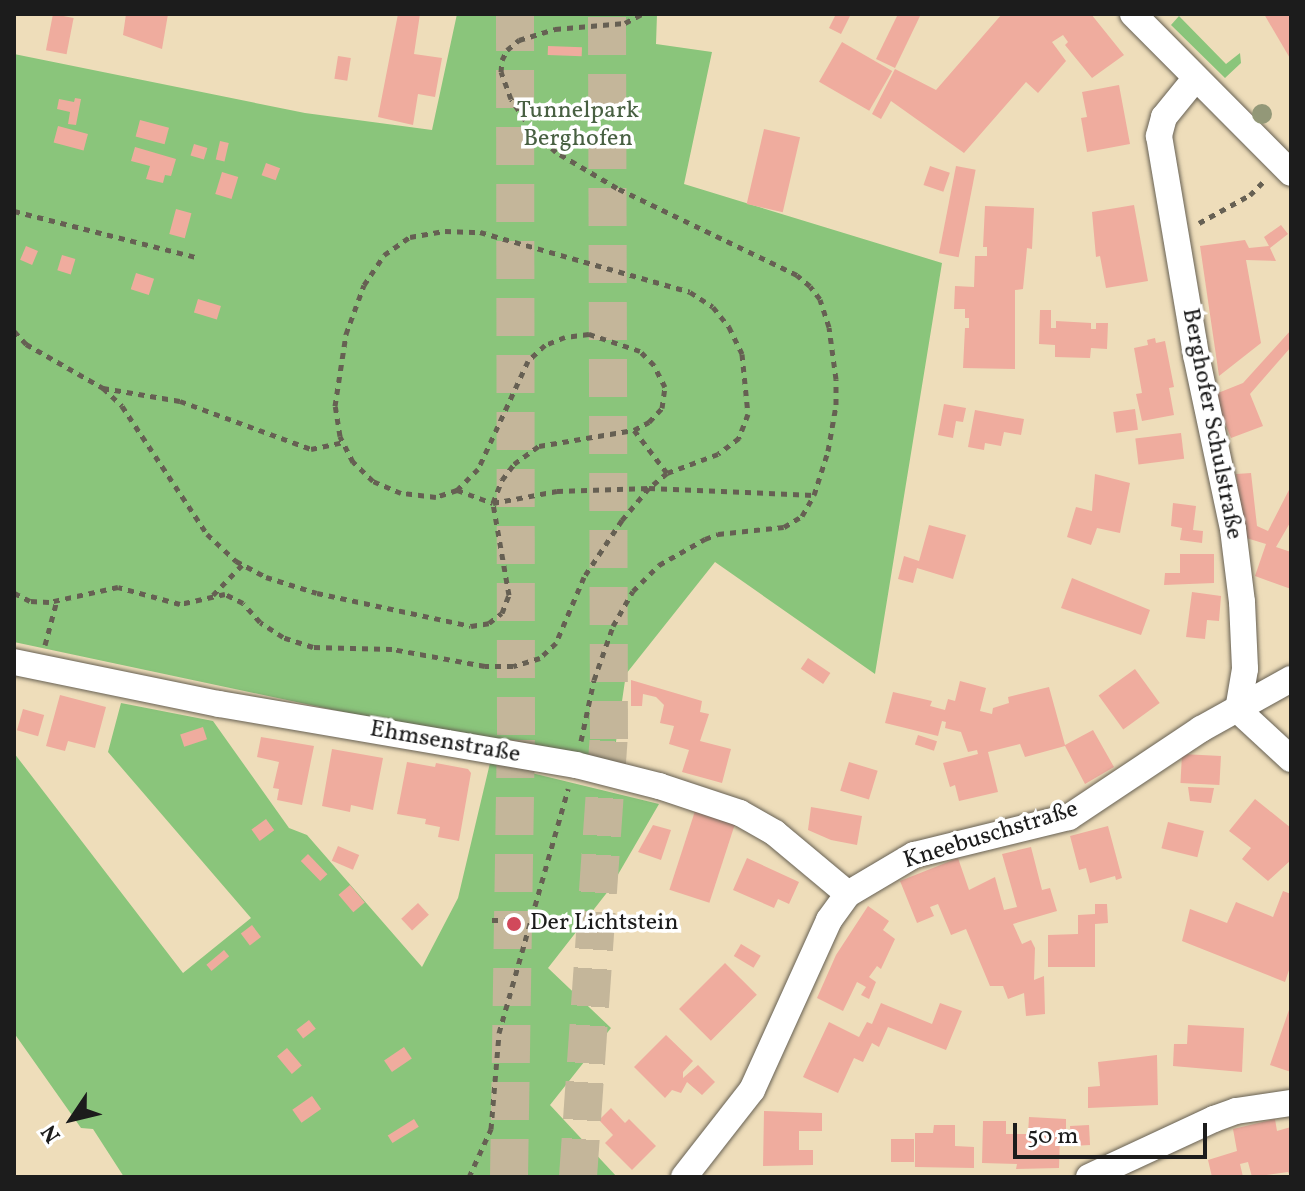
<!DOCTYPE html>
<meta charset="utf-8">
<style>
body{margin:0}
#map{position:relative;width:1305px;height:1191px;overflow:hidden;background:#eeddba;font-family:Vollkorn,serif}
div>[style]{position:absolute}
.green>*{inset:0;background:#8ac57b}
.building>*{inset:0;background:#efac9e;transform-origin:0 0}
.highway-tunnel>*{height:38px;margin-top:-19px;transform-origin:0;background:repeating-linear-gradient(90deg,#c4b69a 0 38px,transparent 0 57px)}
.path>*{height:5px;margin-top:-2.5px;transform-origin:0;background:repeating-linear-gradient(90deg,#666053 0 6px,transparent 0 12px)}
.roads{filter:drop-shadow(0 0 2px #666053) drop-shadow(0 0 2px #666053)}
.minor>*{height:26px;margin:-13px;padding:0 13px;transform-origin:13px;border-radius:13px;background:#fff}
.trees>*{width:20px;height:20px;margin:-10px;border-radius:50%;background:#939878}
.dots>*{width:22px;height:22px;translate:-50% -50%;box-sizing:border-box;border:4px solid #fff;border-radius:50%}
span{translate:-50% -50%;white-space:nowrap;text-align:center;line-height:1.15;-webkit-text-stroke:7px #fff;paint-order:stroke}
.park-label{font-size:24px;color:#486042}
.street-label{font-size:24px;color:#1c1c1c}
.poi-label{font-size:24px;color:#1c1c1c}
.left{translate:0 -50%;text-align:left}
.frame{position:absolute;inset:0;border:16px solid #1c1c1c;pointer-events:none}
.north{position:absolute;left:32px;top:1079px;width:80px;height:80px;-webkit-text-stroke:6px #fff;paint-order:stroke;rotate:235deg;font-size:22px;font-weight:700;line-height:32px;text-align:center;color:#1c1c1c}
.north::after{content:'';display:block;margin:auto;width:28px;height:36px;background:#1c1c1c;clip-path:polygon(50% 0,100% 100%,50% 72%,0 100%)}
.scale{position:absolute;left:1013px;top:1123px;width:194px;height:36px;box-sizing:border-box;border:4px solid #1c1c1c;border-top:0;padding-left:10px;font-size:24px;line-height:28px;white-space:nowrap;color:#1c1c1c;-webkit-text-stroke:6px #fff;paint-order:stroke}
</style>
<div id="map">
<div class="green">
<i style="clip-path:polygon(457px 14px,657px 14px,656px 44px,712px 52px,684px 184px,942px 263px,875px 674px,715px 562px,626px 674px,612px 769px,14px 642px,14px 54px,305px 113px,432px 130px)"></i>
<i style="clip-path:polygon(1179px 16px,1226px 64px,1240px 53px,1241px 63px,1225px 78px,1171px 25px)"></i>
<i style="clip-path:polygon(121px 703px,213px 721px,289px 828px,307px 835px,422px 967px,458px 898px,490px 763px,659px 804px,609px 890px,548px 968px,611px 1028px,550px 1105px,617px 1177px,124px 1177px,93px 1129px,81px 1128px,14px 1033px,14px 753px,183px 973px,251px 918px,108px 752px)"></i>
</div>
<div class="building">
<i style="left:53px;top:14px;width:21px;height:37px;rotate:11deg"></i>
<i style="clip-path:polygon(126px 14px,168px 14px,162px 49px,123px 35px)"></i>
<i style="clip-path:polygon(398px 14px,420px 14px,414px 54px,442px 58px,435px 97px,418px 94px,413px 125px,378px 117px)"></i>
<i style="clip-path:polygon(836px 14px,851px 14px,841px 34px,829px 28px)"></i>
<i style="clip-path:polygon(898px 14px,921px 14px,895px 68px,876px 59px)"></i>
<i style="clip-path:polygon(1002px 14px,1091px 14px,1124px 55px,1092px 78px,1065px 45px,1068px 42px,1063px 35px,1052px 42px,1066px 61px,1038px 93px,1026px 82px,964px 153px,891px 101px,881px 119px,872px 114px,895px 69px,936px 90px)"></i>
<i style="clip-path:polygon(1264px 14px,1291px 14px,1291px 60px)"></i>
<i style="left:842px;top:42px;width:58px;height:46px;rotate:30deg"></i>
<i style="left:548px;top:46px;width:34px;height:9px;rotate:2deg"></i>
<i style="left:338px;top:56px;width:13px;height:23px;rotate:9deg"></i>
<i style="clip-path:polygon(1119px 85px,1130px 144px,1087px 152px,1081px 118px,1087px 117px,1082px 92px)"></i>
<i style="clip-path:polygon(75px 98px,81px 99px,76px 125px,68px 124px,70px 112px,57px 109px,59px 99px,74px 102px)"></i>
<i style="left:140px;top:120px;width:30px;height:17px;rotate:15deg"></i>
<i style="left:58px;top:126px;width:31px;height:17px;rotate:15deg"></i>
<i style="left:764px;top:129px;width:37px;height:77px;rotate:13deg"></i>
<i style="left:220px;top:141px;width:9px;height:19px;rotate:13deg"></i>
<i style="left:194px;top:144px;width:14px;height:12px;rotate:17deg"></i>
<i style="clip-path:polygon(135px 147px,176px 159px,171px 176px,165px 175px,163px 183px,146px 179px,150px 166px,131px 161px)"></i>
<i style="left:266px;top:163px;width:15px;height:13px;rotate:20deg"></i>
<i style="left:930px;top:166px;width:21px;height:20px;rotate:19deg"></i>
<i style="left:956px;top:166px;width:20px;height:89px;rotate:11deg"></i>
<i style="left:222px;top:172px;width:17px;height:23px;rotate:17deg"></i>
<i style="clip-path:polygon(1134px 205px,1148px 281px,1106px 288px,1100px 256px,1096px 257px,1092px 212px)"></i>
<i style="clip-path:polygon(985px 206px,1034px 208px,1032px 249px,1027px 248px,1023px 289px,1015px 290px,1015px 369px,963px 368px,965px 328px,969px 328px,969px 318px,965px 318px,965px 309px,954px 309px,955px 286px,974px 287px,975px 256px,987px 256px,987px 247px,983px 247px)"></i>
<i style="left:176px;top:209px;width:16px;height:26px;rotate:15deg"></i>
<i style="clip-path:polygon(1281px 225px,1288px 234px,1270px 248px,1276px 261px,1246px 260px,1261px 343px,1219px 376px,1200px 246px,1245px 240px,1249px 248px,1269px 246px,1264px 237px)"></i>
<i style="left:26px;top:246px;width:13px;height:15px;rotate:23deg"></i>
<i style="left:62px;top:255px;width:14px;height:16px;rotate:17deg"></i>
<i style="left:136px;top:273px;width:19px;height:17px;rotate:18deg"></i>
<i style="left:198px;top:299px;width:24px;height:14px;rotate:17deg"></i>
<i style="clip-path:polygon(1040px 310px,1051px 310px,1051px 328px,1056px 328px,1056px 321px,1091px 323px,1091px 329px,1096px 329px,1096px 323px,1108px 323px,1107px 349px,1091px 348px,1090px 358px,1055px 357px,1055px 345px,1039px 344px)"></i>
<i style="clip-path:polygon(1291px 330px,1291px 347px,1250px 394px,1263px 426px,1231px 438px,1213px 395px,1243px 383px)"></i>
<i style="clip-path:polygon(1155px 338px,1156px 343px,1165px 341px,1174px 387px,1169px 388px,1174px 415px,1142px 421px,1136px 394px,1142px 393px,1134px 348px,1148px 345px,1147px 340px)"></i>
<i style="clip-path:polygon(944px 404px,966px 408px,963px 422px,956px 421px,953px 438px,938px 435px)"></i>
<i style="left:1135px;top:409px;width:21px;height:22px;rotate:82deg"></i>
<i style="clip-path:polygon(975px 410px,1024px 419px,1021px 435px,1004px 432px,1001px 446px,985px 443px,984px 450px,968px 447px)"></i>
<i style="left:1181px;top:433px;width:26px;height:46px;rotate:83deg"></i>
<i style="clip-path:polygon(1251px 473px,1257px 526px,1268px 531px,1291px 486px,1291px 521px,1276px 547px,1291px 552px,1291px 589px,1255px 576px,1266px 544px,1243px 537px,1236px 474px)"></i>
<i style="clip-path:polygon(1095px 474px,1130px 483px,1120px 533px,1097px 528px,1091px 545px,1067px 537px,1076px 507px,1092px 511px)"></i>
<i style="clip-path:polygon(1173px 503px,1196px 506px,1193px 530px,1203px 531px,1202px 543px,1180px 540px,1182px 528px,1171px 526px)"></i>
<i style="clip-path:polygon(929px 525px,966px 535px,953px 579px,917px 568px,913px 583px,898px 579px,904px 556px,919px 561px)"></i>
<i style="clip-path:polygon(1180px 554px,1214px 554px,1214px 583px,1164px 585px,1165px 573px,1180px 573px)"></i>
<i style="clip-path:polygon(1072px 578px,1150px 610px,1141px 635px,1061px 608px)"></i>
<i style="clip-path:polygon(1192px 592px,1221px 596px,1219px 621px,1207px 620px,1205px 639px,1186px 637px)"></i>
<i style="left:808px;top:658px;width:27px;height:13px;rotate:34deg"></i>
<i style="left:1135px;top:669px;width:42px;height:45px;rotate:54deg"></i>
<i style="clip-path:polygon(631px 680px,702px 701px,700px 712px,709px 714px,700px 741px,731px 749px,722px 783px,682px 772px,689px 750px,669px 744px,674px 726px,660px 723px,664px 705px,656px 697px,643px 694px,642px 706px,631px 706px)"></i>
<i style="clip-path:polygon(960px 681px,986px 688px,980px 711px,992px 714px,993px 708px,1009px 703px,1008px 697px,1049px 687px,1065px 745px,1093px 730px,1114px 767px,1085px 784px,1065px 746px,1025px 757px,1020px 744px,988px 752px,998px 792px,959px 801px,955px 785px,950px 787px,943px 763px,978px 754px,977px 750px,968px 752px,961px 732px,945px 728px,946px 722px,942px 721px,938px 736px,885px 723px,893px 692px,932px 701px,930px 706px,945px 710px,948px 699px,955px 701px)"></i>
<i style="clip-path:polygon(60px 695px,106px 707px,95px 748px,68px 741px,65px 751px,46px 746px)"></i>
<i style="left:23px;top:709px;width:22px;height:22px;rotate:16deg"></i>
<i style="left:203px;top:727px;width:13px;height:24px;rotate:72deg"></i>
<i style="left:918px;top:735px;width:20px;height:10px;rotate:18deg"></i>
<i style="clip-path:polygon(261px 737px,314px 746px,302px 805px,277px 800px,279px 789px,273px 788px,279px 762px,257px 757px)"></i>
<i style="clip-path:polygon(332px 749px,383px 758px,373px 810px,351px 805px,350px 812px,322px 806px)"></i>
<i style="left:1182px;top:754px;width:39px;height:29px;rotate:3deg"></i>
<i style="clip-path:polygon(407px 762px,435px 767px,436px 763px,468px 769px,471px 773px,459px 841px,438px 837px,440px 827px,425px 824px,426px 819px,397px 814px)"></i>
<i style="left:849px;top:762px;width:30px;height:30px;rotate:17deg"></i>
<i style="clip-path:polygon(1188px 787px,1214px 788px,1211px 803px,1190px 801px)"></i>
<i style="clip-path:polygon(1255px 799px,1291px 828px,1291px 860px,1268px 881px,1242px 859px,1251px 848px,1229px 831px)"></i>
<i style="clip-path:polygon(811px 807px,862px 816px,857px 845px,831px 840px,808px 830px)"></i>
<i style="left:696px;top:808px;width:42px;height:86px;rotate:18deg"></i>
<i style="left:266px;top:819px;width:14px;height:18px;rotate:54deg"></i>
<i style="left:1168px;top:822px;width:37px;height:27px;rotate:14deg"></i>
<i style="clip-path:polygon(653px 825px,671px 830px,661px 860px,638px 852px)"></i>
<i style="clip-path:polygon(1108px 826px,1122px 878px,1116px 880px,1115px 876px,1090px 883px,1086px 868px,1079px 870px,1070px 836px)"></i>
<i style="left:338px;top:846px;width:23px;height:16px;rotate:23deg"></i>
<i style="clip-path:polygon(1031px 847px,1042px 890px,1050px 888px,1057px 911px,1013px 924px,1022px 944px,1031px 940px,1035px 948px,1034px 980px,1044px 976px,1045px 1014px,1026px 1016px,1024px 993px,1008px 999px,1003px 986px,990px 986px,966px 929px,951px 935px,938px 904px,930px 907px,934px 916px,917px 923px,900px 881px,958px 858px,969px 890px,995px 877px,1004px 910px,1017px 907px,1002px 854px)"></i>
<i style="left:308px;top:854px;width:28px;height:10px;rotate:46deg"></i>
<i style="clip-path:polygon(747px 858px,799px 882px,789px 904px,778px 899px,774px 908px,733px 890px)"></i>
<i style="left:350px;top:885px;width:23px;height:15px;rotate:50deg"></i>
<i style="clip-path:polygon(1283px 891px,1291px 894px,1291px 964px,1285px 982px,1182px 941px,1190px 909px,1227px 923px,1236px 902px,1273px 917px)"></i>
<i style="left:418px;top:903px;width:16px;height:23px;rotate:47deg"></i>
<i style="clip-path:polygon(1095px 904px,1107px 904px,1108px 923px,1095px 924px,1095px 967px,1048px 967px,1048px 935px,1078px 934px,1078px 915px,1095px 914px)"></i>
<i style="clip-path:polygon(868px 906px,889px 921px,883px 930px,895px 939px,881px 969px,877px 966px,869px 977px,876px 982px,869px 999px,861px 995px,866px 987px,857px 982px,843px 1011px,817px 998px,836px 955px)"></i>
<i style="left:252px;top:925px;width:15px;height:14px;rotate:53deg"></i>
<i style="left:741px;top:944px;width:23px;height:14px;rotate:31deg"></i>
<i style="left:224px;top:950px;width:8px;height:23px;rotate:50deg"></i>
<i style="left:725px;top:963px;width:45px;height:65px;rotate:45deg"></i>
<i style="clip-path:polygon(881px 1003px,932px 1024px,940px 1003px,962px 1011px,946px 1050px,888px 1027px,879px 1047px,872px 1043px,863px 1062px,854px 1058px,838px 1093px,803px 1077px,829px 1022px,859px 1037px,867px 1022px,872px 1024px)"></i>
<i style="clip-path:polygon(1291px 1004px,1291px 1072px,1270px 1065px)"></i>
<i style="left:309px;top:1020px;width:11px;height:16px;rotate:52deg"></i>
<i style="clip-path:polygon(1188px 1025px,1244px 1028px,1242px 1072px,1173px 1066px,1174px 1044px,1187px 1044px)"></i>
<i style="clip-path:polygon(666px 1035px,693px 1061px,683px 1072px,683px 1078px,698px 1065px,715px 1082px,702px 1095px,687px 1082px,681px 1093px,672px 1090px,665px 1098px,634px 1067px)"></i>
<i style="left:404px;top:1047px;width:14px;height:24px;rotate:56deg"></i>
<i style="left:287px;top:1048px;width:23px;height:13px;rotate:50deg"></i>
<i style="clip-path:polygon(1157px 1055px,1158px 1105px,1088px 1108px,1088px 1087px,1100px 1086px,1098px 1062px)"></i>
<i style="left:312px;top:1096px;width:16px;height:24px;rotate:55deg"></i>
<i style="clip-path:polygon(611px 1108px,625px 1123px,629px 1119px,656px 1146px,632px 1170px,605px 1143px,613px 1135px,599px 1120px)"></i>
<i style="clip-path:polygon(764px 1111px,822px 1113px,822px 1131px,799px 1131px,799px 1150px,813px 1150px,813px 1165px,763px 1166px)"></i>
<i style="clip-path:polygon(1029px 1117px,1066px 1119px,1066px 1136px,1060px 1136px,1059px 1168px,1016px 1169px,1017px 1164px,982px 1163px,983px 1121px,1006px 1121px,1006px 1134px,1028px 1134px)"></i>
<i style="left:414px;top:1119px;width:9px;height:31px;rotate:58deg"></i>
<i style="clip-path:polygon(1275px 1119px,1277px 1131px,1291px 1127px,1291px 1177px,1288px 1172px,1252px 1177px,1248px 1162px,1240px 1164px,1243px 1177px,1212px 1177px,1208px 1160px,1237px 1151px,1233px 1129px)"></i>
<i style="clip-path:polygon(934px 1125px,955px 1125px,955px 1146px,974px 1147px,974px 1168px,915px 1167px,915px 1133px,933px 1133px)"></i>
<i style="left:1089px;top:1125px;width:20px;height:19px;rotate:87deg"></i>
<i style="left:891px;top:1139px;width:23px;height:23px"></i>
</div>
<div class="highway-tunnel">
<i style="left:509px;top:1177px;width:442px;rotate:-89.1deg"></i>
<i style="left:516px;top:735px;width:721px;rotate:-90.08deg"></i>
<i style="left:578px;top:1177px;width:439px;rotate:-86deg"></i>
<i style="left:609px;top:739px;width:725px;rotate:-90.16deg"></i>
</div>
<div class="path">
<i style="left:14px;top:211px;width:188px;rotate:14.2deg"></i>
<i style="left:1199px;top:223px;width:58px;rotate:-28.8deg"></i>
<i style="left:1250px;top:195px;width:20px;rotate:-45deg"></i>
<i style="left:14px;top:331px;width:18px;rotate:47deg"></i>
<i style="left:26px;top:344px;width:89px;rotate:29.7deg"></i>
<i style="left:103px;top:388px;width:26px;rotate:43deg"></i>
<i style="left:122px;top:406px;width:154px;rotate:56.4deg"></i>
<i style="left:207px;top:534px;width:40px;rotate:43deg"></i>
<i style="left:236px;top:561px;width:34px;rotate:28deg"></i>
<i style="left:266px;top:577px;width:53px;rotate:17.4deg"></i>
<i style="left:317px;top:593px;width:157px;rotate:12.1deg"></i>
<i style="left:471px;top:626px;width:18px;rotate:-9deg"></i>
<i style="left:489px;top:623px;width:16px;rotate:-38deg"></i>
<i style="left:502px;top:613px;width:19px;rotate:-69deg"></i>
<i style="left:509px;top:595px;width:93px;rotate:-99.9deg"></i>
<i style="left:493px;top:503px;width:25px;rotate:-69deg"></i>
<i style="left:502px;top:480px;width:20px;rotate:-53deg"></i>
<i style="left:514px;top:464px;width:31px;rotate:-36deg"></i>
<i style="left:539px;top:446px;width:96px;rotate:-9.6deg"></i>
<i style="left:634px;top:430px;width:17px;rotate:-28deg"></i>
<i style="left:649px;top:422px;width:19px;rotate:-47deg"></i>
<i style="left:662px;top:408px;width:21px;rotate:-82deg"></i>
<i style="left:665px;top:387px;width:25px;rotate:-117deg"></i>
<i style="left:654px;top:365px;width:20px;rotate:-135deg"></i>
<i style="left:640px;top:351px;width:54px;rotate:-161.6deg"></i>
<i style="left:589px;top:334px;width:24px;rotate:173deg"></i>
<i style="left:565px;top:337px;width:22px;rotate:158deg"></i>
<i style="left:545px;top:345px;width:23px;rotate:137deg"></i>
<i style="left:528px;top:361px;width:119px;rotate:114.8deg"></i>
<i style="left:478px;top:469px;width:30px;rotate:135deg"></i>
<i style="left:457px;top:490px;width:22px;rotate:162deg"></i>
<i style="left:436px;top:497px;width:35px;rotate:-173deg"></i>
<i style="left:401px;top:493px;width:30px;rotate:-157deg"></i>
<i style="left:373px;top:481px;width:28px;rotate:-136deg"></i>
<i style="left:353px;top:462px;width:29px;rotate:-117deg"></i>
<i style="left:340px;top:436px;width:30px;rotate:-99deg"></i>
<i style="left:335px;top:406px;width:73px;rotate:-81.3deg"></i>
<i style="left:346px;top:334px;width:52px;rotate:-69.8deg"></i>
<i style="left:364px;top:285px;width:36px;rotate:-56deg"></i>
<i style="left:384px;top:255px;width:32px;rotate:-35deg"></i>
<i style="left:410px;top:237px;width:36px;rotate:-10deg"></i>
<i style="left:445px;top:231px;width:35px;rotate:2deg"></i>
<i style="left:480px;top:232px;width:218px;rotate:15.9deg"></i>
<i style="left:690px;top:292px;width:27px;rotate:33deg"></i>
<i style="left:713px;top:307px;width:26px;rotate:51deg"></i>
<i style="left:729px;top:327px;width:30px;rotate:64deg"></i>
<i style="left:742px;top:354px;width:60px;rotate:84.3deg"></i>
<i style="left:748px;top:414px;width:26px;rotate:111deg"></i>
<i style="left:739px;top:438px;width:26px;rotate:143deg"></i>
<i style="left:718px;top:454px;width:54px;rotate:159.6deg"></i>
<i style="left:667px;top:473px;width:23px;rotate:140deg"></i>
<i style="left:649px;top:488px;width:42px;rotate:130.2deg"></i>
<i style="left:622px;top:520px;width:69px;rotate:123.7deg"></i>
<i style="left:584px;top:577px;width:72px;rotate:113deg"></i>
<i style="left:556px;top:643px;width:22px;rotate:137deg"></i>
<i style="left:540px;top:658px;width:28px;rotate:163deg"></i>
<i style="left:513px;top:666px;width:28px;rotate:180deg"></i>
<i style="left:485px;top:666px;width:95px;rotate:-169.6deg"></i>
<i style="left:392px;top:649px;width:79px;rotate:-178.5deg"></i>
<i style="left:313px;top:647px;width:32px;rotate:-162deg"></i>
<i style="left:283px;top:637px;width:27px;rotate:-147deg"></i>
<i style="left:260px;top:622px;width:25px;rotate:-132deg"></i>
<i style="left:243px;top:603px;width:20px;rotate:-153deg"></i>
<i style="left:225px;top:594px;width:46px;rotate:167.5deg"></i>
<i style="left:180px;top:604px;width:64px;rotate:-164.7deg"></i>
<i style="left:118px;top:587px;width:71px;rotate:167.7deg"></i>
<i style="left:49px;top:602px;width:19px;rotate:-177deg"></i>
<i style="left:30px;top:601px;width:18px;rotate:-153deg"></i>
<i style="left:103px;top:388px;width:78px;rotate:9.6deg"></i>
<i style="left:180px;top:401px;width:140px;rotate:20.1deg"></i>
<i style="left:311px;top:449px;width:33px;rotate:-12deg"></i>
<i style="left:634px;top:430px;width:54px;rotate:52.5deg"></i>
<i style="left:457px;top:490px;width:38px;rotate:20deg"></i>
<i style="left:493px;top:503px;width:65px;rotate:-10.6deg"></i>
<i style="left:557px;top:491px;width:92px;rotate:-1.9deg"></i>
<i style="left:649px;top:488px;width:165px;rotate:2.4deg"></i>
<i style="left:213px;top:595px;width:42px;rotate:-46deg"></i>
<i style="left:45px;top:645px;width:47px;rotate:-75.1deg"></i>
<i style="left:581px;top:741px;width:62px;rotate:-78deg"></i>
<i style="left:594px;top:680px;width:57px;rotate:-70.6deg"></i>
<i style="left:613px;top:626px;width:40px;rotate:-60.3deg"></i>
<i style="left:633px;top:591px;width:37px;rotate:-45deg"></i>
<i style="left:659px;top:565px;width:53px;rotate:-29.5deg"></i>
<i style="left:705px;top:539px;width:14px;rotate:-21deg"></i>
<i style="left:718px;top:534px;width:66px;rotate:-6.1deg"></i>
<i style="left:784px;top:527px;width:21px;rotate:-31deg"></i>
<i style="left:802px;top:516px;width:24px;rotate:-60deg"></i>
<i style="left:814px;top:495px;width:46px;rotate:-72.3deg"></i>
<i style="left:828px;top:451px;width:47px;rotate:-80.1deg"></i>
<i style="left:836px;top:405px;width:26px;rotate:-90deg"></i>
<i style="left:836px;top:379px;width:52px;rotate:-97.7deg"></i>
<i style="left:829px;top:327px;width:29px;rotate:-108deg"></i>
<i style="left:820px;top:299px;width:16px;rotate:-128deg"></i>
<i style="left:810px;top:286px;width:17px;rotate:-140deg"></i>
<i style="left:797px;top:275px;width:200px;rotate:-154.2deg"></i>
<i style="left:617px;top:188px;width:71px;rotate:-149.5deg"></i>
<i style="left:556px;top:152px;width:33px;rotate:-137deg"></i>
<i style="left:532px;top:130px;width:37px;rotate:-124deg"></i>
<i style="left:511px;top:99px;width:29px;rotate:-110deg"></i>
<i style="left:501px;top:72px;width:12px;rotate:-85deg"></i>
<i style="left:502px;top:60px;width:11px;rotate:-63deg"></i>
<i style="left:507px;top:50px;width:16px;rotate:-40deg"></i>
<i style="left:519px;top:40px;width:38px;rotate:-17deg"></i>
<i style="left:555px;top:29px;width:70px;rotate:-4.9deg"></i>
<i style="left:625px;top:23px;width:19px;rotate:-28deg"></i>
<i style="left:492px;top:920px;width:36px"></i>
<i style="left:469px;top:1177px;width:53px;rotate:-65.4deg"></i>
<i style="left:491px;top:1129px;width:96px;rotate:-85.2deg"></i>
<i style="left:499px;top:1033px;width:254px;rotate:-74.2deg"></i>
</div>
<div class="roads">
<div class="minor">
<i style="left:1133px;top:14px;width:224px;rotate:45.2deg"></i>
<i style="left:1195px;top:79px;width:49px;rotate:129.2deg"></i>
<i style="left:1164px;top:117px;width:20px;rotate:105deg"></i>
<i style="left:1159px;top:136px;width:222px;rotate:80.4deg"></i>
<i style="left:1196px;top:355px;width:178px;rotate:78deg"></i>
<i style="left:1233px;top:529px;width:74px;rotate:83deg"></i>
<i style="left:1242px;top:602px;width:67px;rotate:87.4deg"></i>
<i style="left:1245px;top:669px;width:42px;rotate:99.7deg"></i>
<i style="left:1238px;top:710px;width:72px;rotate:42.8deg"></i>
<i style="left:14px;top:662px;width:209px;rotate:11.6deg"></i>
<i style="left:219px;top:704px;width:362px;rotate:9.7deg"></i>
<i style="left:576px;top:765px;width:86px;rotate:14.2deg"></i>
<i style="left:659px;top:786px;width:85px;rotate:18.4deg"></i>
<i style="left:740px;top:813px;width:40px;rotate:29.7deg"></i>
<i style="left:775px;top:833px;width:95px;rotate:39.9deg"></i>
<i style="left:684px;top:1177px;width:110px;rotate:-52deg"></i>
<i style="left:752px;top:1090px;width:187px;rotate:-65.6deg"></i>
<i style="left:829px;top:920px;width:32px;rotate:-54deg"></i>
<i style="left:848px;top:894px;width:77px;rotate:-30.6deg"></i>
<i style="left:914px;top:855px;width:160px;rotate:-13.8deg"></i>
<i style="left:1069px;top:817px;width:159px;rotate:-33.7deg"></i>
<i style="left:1201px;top:729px;width:103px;rotate:-29.1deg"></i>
<i style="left:1089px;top:1177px;width:138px;rotate:-24.9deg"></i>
<i style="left:1214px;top:1119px;width:23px;rotate:-20deg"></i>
<i style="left:1236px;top:1111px;width:56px;rotate:-8.3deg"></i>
</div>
</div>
<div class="trees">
<i style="left:1262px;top:114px"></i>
</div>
<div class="dots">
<i style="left:514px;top:924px;background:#d1495b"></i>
</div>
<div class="park-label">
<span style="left:578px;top:126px">Tunnelpark<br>Berghofen</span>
</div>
<div class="street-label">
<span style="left:1211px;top:424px;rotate:79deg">Berghofer Schulstraße</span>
<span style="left:445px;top:743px;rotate:10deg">Ehmsenstraße</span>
<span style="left:991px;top:836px;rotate:-17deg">Kneebuschstraße</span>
</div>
<div class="poi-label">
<span class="left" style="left:530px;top:924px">Der Lichtstein</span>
</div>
<div class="frame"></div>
<div class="north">N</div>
<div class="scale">50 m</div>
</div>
